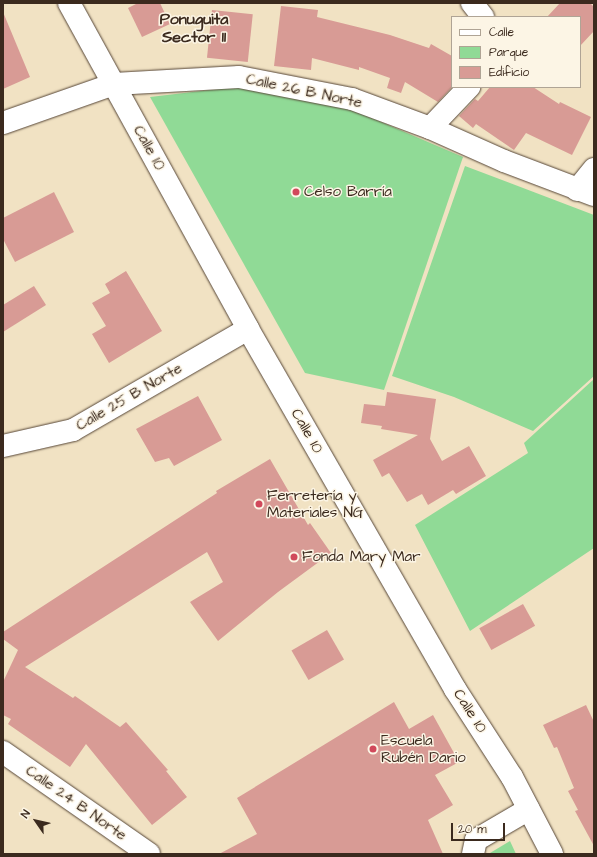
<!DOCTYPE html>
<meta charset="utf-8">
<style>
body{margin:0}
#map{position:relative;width:597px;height:857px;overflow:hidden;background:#f1e2c3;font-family:"Architects Daughter",sans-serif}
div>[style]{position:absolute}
.green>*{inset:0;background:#90da96}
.building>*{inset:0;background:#d89b95;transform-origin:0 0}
.roads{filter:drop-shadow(0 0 1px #564637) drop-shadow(0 0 1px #564637)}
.minor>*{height:22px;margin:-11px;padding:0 11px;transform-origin:11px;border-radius:11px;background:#fff}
.major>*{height:22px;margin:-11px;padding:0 11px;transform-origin:11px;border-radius:11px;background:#fff}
.dots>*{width:11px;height:11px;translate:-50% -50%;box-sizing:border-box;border:2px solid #fcf5e5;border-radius:50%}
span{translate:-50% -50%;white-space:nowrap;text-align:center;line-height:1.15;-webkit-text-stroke:3px #fcf5e5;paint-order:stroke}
.street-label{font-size:15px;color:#3b2a1e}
.poi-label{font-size:15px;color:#3b2a1e}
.left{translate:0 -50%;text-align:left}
.neighbourhood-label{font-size:16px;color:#3b2a1e;font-weight:700}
.frame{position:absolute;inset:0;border:4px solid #3b2a1e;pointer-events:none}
.legend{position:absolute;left:451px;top:16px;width:130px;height:72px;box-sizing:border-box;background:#fcf5e5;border:1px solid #afa495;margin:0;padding:5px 7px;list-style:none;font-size:12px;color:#3b2a1e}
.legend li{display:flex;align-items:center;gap:8px;height:20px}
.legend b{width:20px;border:1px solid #afa495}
.north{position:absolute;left:16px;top:801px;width:40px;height:40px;-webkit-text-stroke:3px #fcf5e5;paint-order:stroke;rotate:304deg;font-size:11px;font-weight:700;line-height:16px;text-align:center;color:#3b2a1e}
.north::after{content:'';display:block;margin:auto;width:14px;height:18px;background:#3b2a1e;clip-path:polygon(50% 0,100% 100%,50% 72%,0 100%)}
.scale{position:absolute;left:451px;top:823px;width:54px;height:18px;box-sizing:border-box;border:2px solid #3b2a1e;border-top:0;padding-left:5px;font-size:12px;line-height:14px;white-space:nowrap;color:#3b2a1e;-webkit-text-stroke:3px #fcf5e5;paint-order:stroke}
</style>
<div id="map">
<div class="green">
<i style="clip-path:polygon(252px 85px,351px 109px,463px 157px,384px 390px,305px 373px,150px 97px)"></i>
<i style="clip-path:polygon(465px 166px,594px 215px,594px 376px,533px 431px,454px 397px,392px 376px)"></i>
<i style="clip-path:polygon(594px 379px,594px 548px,470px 631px,415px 525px,528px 453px,524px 443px)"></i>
<i style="clip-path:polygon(510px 841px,516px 854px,490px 854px,490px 853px)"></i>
</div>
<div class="building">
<i style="clip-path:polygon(138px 3px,160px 3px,170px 24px,142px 37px,128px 8px)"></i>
<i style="clip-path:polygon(560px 3px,590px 3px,594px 7px,594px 31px,580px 46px,580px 17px,547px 17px)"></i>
<i style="clip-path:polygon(281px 6px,318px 10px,317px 17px,390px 35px,429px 48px,431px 44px,452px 56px,452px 87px,438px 102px,405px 82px,401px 93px,387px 88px,390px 78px,359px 67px,359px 70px,312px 58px,311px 70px,274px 66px)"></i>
<i style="left:212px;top:10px;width:41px;height:48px;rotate:6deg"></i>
<i style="clip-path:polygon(3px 12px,30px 77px,3px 89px)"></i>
<i style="clip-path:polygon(490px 87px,533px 87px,559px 104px,560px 102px,591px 117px,572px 155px,526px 133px,514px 150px,476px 124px,473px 128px,459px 116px,475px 99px,478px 101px)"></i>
<i style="clip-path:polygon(54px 192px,74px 232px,15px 262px,3px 239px,3px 218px)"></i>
<i style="clip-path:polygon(126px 271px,162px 331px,109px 363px,92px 334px,106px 326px,92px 303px,110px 293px,105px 284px)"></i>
<i style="clip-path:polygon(34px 286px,46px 305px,3px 332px,3px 305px)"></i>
<i style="clip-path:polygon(387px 392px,436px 399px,430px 439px,442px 461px,469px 446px,486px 476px,456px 494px,453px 490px,428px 505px,422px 494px,407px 502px,389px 473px,382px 477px,373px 460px,418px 435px,381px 429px,382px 426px,361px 423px,364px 404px,385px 406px)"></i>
<i style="clip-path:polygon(198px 396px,222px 440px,174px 466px,169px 458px,155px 462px,136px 429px)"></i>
<i style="clip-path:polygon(270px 459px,308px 525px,310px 523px,331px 553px,278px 592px,218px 641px,190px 602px,223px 582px,207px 552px,25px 667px,73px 698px,75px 696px,120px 727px,126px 722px,168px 770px,166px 771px,187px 797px,152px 825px,86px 744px,70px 767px,8px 724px,11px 719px,3px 715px,3px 682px,18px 650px,3px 639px,3px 632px,217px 493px,216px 491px)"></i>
<i style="left:523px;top:604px;width:25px;height:50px;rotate:61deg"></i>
<i style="left:327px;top:630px;width:34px;height:41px;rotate:60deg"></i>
<i style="clip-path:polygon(394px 702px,409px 729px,433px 715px,459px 762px,435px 775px,453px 805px,428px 820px,443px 854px,219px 854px,257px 834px,237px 798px)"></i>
<i style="clip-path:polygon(586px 705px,594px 722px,594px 846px,575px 811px,578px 810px,568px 791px,574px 788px,557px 747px,554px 748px,543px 725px)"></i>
</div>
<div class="roads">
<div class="minor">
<i style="left:472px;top:3px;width:18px;rotate:52deg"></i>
<i style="left:3px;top:123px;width:118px;rotate:-19.4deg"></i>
<i style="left:114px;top:84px;width:125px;rotate:-3.2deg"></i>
<i style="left:239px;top:77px;width:115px;rotate:11deg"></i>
<i style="left:352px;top:99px;width:83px;rotate:20.4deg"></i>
<i style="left:430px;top:128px;width:81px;rotate:24deg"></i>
<i style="left:504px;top:161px;width:96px;rotate:20.7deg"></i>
<i style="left:430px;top:128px;width:57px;rotate:-46.4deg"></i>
<i style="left:577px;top:190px;width:27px;rotate:-51deg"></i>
<i style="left:3px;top:446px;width:72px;rotate:-12.9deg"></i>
<i style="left:73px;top:430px;width:202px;rotate:-30deg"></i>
<i style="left:3px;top:752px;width:178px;rotate:34.9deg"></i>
<i style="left:473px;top:854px;width:14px;rotate:-78deg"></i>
<i style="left:476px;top:840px;width:61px;rotate:-30.3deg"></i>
</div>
<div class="major">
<i style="left:69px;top:3px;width:372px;rotate:61.2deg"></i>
<i style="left:248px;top:329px;width:415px;rotate:60.1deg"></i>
<i style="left:455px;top:689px;width:105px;rotate:57.1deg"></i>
<i style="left:512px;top:777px;width:87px;rotate:62.5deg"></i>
</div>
</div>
<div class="dots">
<i style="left:296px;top:192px;background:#d1495b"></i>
<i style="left:259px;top:504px;background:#d1495b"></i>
<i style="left:294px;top:557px;background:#d1495b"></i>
<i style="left:373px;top:749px;background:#d1495b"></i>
</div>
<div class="street-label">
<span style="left:304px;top:91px;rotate:12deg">Calle 26 B Norte</span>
<span style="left:149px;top:148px;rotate:61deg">Calle 10</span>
<span style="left:129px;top:397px;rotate:-30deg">Calle 25 B Norte</span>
<span style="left:307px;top:431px;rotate:60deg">Calle 10</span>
<span style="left:470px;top:711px;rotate:57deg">Calle 10</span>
<span style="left:76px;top:803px;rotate:35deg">Calle 24 B Norte</span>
</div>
<div class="poi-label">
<span class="left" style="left:304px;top:192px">Celso Barría</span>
<span class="left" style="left:267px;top:504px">Ferretería y<br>Materiales NG</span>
<span class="left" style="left:302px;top:557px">Fonda Mary Mar</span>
<span class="left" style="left:381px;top:749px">Escuela<br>Rubén Dario</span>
</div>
<div class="neighbourhood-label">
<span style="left:194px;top:28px">Ponuguita<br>Sector 11</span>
</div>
<div class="frame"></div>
<ul class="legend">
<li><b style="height:5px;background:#fff"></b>Calle</li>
<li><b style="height:11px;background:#90da96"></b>Parque</li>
<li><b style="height:11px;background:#d89b95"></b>Edificio</li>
</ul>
<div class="north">N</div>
<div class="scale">20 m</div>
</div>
